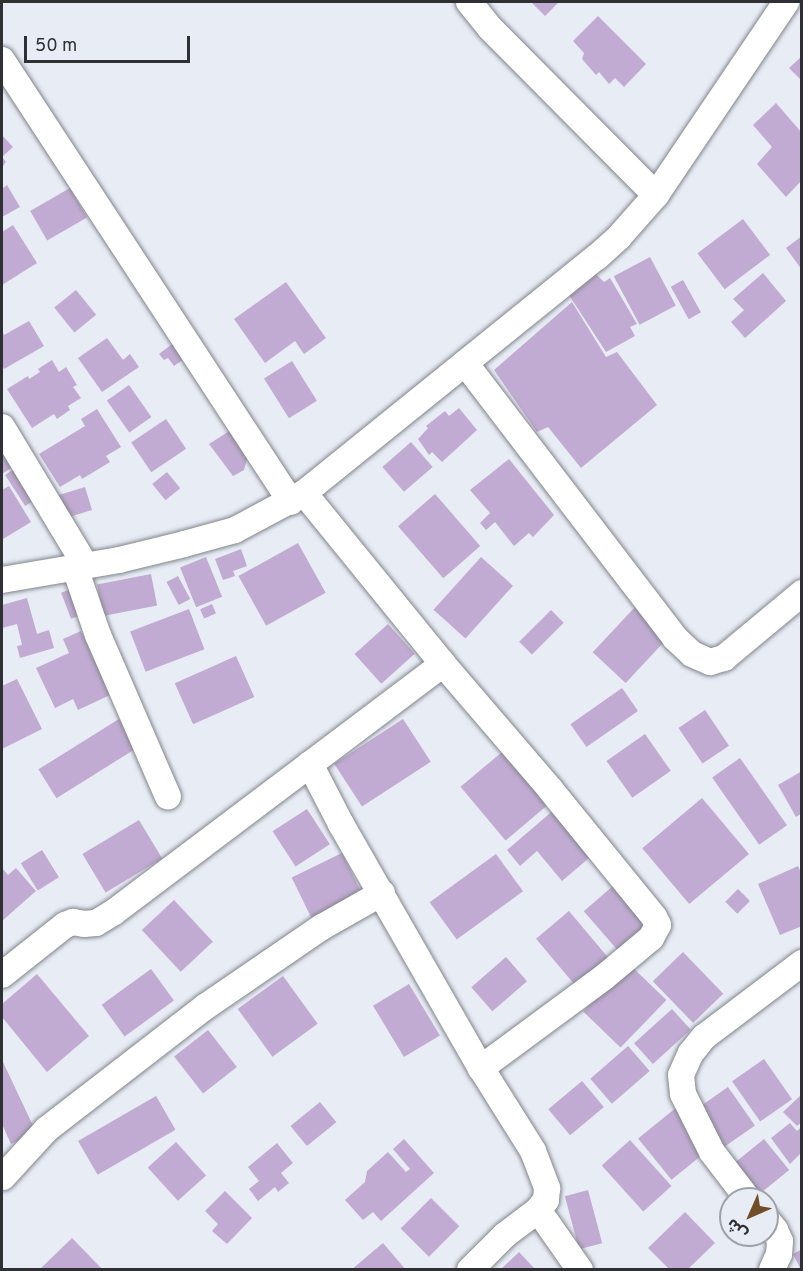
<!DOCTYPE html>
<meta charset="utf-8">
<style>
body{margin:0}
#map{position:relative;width:803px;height:1271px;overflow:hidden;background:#e8ecf5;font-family:Overpass,"Noto Sans Arabic",sans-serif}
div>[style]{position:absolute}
.building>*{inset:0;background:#c1abd2;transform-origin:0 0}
.roads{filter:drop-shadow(0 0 2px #80848c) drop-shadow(0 0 2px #80848c)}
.street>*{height:26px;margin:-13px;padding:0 13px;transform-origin:13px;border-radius:13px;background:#fff}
span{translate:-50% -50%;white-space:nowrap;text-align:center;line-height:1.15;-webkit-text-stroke:5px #e8ecf5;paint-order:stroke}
.frame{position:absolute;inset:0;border:3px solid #2e3033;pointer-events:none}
.north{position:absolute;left:719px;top:1187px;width:60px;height:60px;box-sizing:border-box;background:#e8ecf5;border:2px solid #9ea1a7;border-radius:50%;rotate:225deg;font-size:16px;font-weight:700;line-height:24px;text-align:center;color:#2e3033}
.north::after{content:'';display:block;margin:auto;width:21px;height:27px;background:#714e27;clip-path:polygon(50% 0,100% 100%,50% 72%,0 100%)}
.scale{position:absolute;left:24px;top:36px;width:166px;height:27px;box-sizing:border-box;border:3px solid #2e3033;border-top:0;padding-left:8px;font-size:18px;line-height:21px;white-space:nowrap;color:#2e3033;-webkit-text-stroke:4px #e8ecf5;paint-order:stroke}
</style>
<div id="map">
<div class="building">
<i style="clip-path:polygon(531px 2px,559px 2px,545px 16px)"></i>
<i style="clip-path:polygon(598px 16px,646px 64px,624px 87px,615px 78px,609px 84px,599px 72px,596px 75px,582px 59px,584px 53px,573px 41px)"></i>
<i style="clip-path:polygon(802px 56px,802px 81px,789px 68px)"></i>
<i style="clip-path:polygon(776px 103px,802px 133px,802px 180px,786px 197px,757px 164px,772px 147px,753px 125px)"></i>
<i style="clip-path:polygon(2px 135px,13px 147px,2px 157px,6px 162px,2px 167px)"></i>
<i style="clip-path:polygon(7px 185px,20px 207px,2px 217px,2px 189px)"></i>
<i style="left:70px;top:188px;width:34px;height:46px;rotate:60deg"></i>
<i style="left:743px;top:219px;width:45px;height:57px;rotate:53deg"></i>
<i style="clip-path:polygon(13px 225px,37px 263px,2px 285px,2px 232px)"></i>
<i style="clip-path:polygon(802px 236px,802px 270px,786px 248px)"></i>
<i style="left:650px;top:257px;width:55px;height:41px;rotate:62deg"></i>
<i style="clip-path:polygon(594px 272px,604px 282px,610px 278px,637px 324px,630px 327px,635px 336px,606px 352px,567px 292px)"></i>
<i style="clip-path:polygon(763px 273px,786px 301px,745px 338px,731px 322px,744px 310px,733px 299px)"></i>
<i style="left:683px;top:280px;width:37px;height:14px;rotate:61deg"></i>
<i style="clip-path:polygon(286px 282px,326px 338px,304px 354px,295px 341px,265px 363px,234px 319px)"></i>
<i style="left:76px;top:290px;width:32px;height:28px;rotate:51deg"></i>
<i style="clip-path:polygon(572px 302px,606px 357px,617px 352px,657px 405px,581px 468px,548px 427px,537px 432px,494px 370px)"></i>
<i style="clip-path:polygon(29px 321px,44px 346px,4px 369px,2px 365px,2px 331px,4px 335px)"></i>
<i style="clip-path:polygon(107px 338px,123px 360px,130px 354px,139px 367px,102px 392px,78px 358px)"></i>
<i style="clip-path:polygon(176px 341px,188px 356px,174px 366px,168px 358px,164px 360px,159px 354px)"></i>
<i style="clip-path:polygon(52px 360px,59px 372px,66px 367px,77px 385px,73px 387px,81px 398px,68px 406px,70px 410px,57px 419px,54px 414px,32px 428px,7px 389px,28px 376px,29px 379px,40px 372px,38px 369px)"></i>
<i style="left:292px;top:361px;width:47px;height:33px;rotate:58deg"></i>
<i style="left:129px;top:385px;width:39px;height:27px;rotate:55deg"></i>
<i style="clip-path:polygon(459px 408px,477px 430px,442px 462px,432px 452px,429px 455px,418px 439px,428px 428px,426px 426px,445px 411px,449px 416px)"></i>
<i style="clip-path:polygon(97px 409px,121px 447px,106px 456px,110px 462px,82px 479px,80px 475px,60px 487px,39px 454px,85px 426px,81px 419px)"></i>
<i style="left:166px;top:419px;width:36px;height:42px;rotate:56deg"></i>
<i style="clip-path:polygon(234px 428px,250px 449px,244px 470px,233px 476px,209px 444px)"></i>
<i style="left:411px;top:442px;width:33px;height:38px;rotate:49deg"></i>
<i style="clip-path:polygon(2px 446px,14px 466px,2px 474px)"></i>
<i style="clip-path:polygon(509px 459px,554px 515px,533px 537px,529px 533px,514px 546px,495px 522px,486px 530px,480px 523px,490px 513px,470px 490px)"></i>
<i style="left:16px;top:468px;width:37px;height:13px;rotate:57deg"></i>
<i style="left:167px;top:472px;width:21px;height:19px;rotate:51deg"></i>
<i style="clip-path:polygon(9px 486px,31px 522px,3px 539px,2px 490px)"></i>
<i style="left:85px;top:487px;width:24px;height:28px;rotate:73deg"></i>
<i style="left:435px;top:494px;width:69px;height:49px;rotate:49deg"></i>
<i style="left:298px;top:543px;width:57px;height:68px;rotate:61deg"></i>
<i style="clip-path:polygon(241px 549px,247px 566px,233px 571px,235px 576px,223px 580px,215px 559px)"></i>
<i style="left:206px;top:557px;width:43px;height:28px;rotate:68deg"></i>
<i style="left:481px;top:557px;width:43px;height:71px;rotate:42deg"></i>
<i style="left:151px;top:574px;width:32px;height:55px;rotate:79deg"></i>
<i style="left:178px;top:576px;width:26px;height:13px;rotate:62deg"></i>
<i style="left:76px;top:587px;width:28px;height:16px;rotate:69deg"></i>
<i style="clip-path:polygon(27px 598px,37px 634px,49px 630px,54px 648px,20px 658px,17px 646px,22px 645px,17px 624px,2px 628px,2px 605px)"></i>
<i style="left:212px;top:604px;width:10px;height:13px;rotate:66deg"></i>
<i style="left:635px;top:607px;width:45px;height:62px;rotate:43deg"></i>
<i style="left:189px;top:609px;width:43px;height:63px;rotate:69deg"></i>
<i style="left:551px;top:610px;width:18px;height:45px;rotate:45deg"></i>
<i style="left:388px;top:624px;width:40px;height:45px;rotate:48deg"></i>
<i style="clip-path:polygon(81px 631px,110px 695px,78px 710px,73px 699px,55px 708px,36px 668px,69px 653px,63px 639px)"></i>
<i style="left:236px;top:656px;width:45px;height:67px;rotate:66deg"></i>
<i style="clip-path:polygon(17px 679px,42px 729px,2px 749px,2px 686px)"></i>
<i style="left:622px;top:688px;width:28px;height:63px;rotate:55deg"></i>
<i style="left:705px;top:710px;width:43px;height:32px;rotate:56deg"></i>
<i style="left:119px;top:719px;width:34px;height:95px;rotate:58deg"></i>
<i style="left:403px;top:719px;width:51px;height:82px;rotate:57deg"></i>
<i style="left:645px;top:734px;width:45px;height:47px;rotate:55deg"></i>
<i style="left:508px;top:747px;width:70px;height:62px;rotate:50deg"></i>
<i style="left:740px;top:758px;width:82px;height:34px;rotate:55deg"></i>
<i style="clip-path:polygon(802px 771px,802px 813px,796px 817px,778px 785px)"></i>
<i style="left:702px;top:798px;width:73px;height:78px;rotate:50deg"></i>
<i style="clip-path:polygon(556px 808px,595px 853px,562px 881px,537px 851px,520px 866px,507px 850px)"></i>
<i style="left:307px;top:809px;width:42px;height:41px;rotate:57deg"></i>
<i style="left:139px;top:820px;width:45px;height:66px;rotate:59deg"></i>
<i style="left:42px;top:850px;width:32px;height:25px;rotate:58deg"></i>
<i style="left:342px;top:853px;width:52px;height:56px;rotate:64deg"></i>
<i style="left:496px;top:854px;width:46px;height:82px;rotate:54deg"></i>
<i style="clip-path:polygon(798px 866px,802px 875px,802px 926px,780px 935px,758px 884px)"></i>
<i style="clip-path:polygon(2px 868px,8px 875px,16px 868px,36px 891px,2px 921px)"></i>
<i style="left:614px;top:885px;width:53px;height:40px;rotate:49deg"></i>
<i style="left:738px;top:889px;width:17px;height:18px;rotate:45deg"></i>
<i style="left:174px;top:900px;width:57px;height:44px;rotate:47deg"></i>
<i style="left:569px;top:911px;width:65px;height:43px;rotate:50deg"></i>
<i style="left:683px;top:952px;width:58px;height:42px;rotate:46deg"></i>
<i style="left:506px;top:957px;width:32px;height:46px;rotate:49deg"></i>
<i style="left:629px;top:964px;width:52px;height:66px;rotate:44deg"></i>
<i style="left:151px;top:969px;width:39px;height:61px;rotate:54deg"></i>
<i style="clip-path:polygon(37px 974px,89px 1036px,47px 1072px,2px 1017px,2px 1004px)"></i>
<i style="left:283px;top:976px;width:59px;height:56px;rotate:54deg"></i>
<i style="left:409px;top:984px;width:60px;height:42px;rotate:59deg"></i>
<i style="left:672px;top:1009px;width:28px;height:51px;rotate:48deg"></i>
<i style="left:208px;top:1030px;width:47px;height:43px;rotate:52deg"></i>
<i style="left:628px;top:1046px;width:33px;height:50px;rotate:49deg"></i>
<i style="left:764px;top:1059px;width:49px;height:39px;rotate:55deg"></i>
<i style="clip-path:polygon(2px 1060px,36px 1132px,11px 1144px,2px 1124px)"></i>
<i style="left:582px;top:1081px;width:34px;height:44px;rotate:50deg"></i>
<i style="left:728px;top:1087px;width:47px;height:39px;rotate:55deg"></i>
<i style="clip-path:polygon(802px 1094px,802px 1122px,797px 1126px,783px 1112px)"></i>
<i style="left:156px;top:1096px;width:39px;height:90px;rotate:60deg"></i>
<i style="left:320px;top:1102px;width:26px;height:38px;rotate:51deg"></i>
<i style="left:677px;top:1107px;width:53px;height:50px;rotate:51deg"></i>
<i style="clip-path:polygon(790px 1123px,797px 1131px,802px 1126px,802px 1152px,790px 1164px,771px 1138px)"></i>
<i style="clip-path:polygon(404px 1139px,434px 1173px,381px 1221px,373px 1212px,363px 1220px,345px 1200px,365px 1182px,367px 1171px,388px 1152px,406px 1172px,410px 1169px,393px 1149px)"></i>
<i style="left:764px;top:1139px;width:40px;height:44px;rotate:51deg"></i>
<i style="left:630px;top:1140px;width:62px;height:38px;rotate:48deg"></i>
<i style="left:176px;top:1142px;width:45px;height:38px;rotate:48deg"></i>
<i style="clip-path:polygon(277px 1143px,293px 1163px,281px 1173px,289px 1183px,278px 1192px,275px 1187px,258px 1201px,249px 1189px,259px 1181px,248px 1167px)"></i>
<i style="left:588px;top:1190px;width:55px;height:24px;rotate:75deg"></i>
<i style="clip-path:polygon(225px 1191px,252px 1218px,227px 1244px,212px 1231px,218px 1224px,205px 1211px)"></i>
<i style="left:431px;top:1198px;width:40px;height:43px;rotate:45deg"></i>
<i style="clip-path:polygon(685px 1212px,715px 1243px,687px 1270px,670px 1270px,648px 1248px)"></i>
<i style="clip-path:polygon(72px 1238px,103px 1270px,39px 1270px)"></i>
<i style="clip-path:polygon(383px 1243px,406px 1270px,351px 1270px)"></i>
<i style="clip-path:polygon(802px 1249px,802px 1270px,801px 1270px,793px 1254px)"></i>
<i style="clip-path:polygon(519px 1252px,536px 1270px,500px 1270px)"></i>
</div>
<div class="roads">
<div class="street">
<i style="left:469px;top:2px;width:33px;rotate:51deg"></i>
<i style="left:490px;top:28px;width:235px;rotate:45.2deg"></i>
<i style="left:2px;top:60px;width:528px;rotate:56.82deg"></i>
<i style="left:465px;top:363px;width:346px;rotate:52.6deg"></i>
<i style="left:675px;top:638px;width:23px;rotate:43deg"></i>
<i style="left:692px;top:654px;width:20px;rotate:24deg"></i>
<i style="left:710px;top:662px;width:15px;rotate:-16deg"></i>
<i style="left:724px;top:658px;width:102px;rotate:-39.8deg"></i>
<i style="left:2px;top:427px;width:162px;rotate:58.9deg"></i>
<i style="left:304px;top:493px;width:220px;rotate:50.9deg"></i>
<i style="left:443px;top:664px;width:165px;rotate:49.4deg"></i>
<i style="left:550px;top:789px;width:165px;rotate:50.9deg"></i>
<i style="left:654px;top:917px;width:9px;rotate:63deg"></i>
<i style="left:658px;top:925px;width:15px;rotate:118deg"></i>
<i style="left:651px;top:938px;width:62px;rotate:140.2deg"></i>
<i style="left:603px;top:978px;width:152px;rotate:143.6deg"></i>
<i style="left:75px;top:568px;width:71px;rotate:71.1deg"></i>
<i style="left:98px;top:635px;width:176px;rotate:66.6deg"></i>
<i style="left:2px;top:580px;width:119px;rotate:-9.7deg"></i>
<i style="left:119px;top:560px;width:67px;rotate:-13.8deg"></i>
<i style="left:184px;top:544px;width:53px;rotate:-15.4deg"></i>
<i style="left:235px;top:530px;width:78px;rotate:-28.2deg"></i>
<i style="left:304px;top:493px;width:376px;rotate:-38.9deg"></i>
<i style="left:597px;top:257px;width:30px;rotate:-42deg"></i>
<i style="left:619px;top:237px;width:56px;rotate:-48.6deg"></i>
<i style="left:656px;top:195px;width:233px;rotate:-56deg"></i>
<i style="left:310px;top:764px;width:68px;rotate:62.7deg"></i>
<i style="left:341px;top:824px;width:281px;rotate:60.2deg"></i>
<i style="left:481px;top:1068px;width:98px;rotate:57.9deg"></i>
<i style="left:533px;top:1151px;width:40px;rotate:69deg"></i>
<i style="left:547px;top:1188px;width:12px;rotate:95deg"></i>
<i style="left:546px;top:1200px;width:13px;rotate:129deg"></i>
<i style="left:538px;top:1210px;width:73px;rotate:55deg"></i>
<i style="left:2px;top:975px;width:80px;rotate:-38.4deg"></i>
<i style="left:65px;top:925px;width:9px;rotate:-21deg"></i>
<i style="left:73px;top:922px;width:11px;rotate:10deg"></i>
<i style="left:84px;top:924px;width:12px;rotate:-5deg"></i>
<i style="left:96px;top:923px;width:21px;rotate:-31deg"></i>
<i style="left:114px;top:912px;width:412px;rotate:-37deg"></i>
<i style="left:3px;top:1177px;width:65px;rotate:-47.5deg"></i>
<i style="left:47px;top:1129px;width:200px;rotate:-37.7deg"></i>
<i style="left:205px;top:1007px;width:142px;rotate:-34.4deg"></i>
<i style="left:322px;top:927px;width:69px;rotate:-29.5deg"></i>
<i style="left:748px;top:1199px;width:59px;rotate:-127.5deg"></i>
<i style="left:712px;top:1152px;width:65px;rotate:-116.6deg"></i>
<i style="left:683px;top:1094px;width:19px;rotate:-96deg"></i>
<i style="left:681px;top:1075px;width:24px;rotate:-66deg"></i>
<i style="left:691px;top:1053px;width:21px;rotate:-51deg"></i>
<i style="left:704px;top:1037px;width:123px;rotate:-37.1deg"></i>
<i style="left:767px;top:1220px;width:13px;rotate:51deg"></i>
<i style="left:775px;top:1230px;width:12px;rotate:66deg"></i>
<i style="left:780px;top:1241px;width:13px;rotate:94deg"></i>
<i style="left:779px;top:1254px;width:17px;rotate:114deg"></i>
<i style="left:470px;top:1270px;width:49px;rotate:-45deg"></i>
<i style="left:505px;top:1235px;width:41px;rotate:-37.1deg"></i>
</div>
</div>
<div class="frame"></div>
<div class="north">ش</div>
<div class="scale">50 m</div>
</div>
